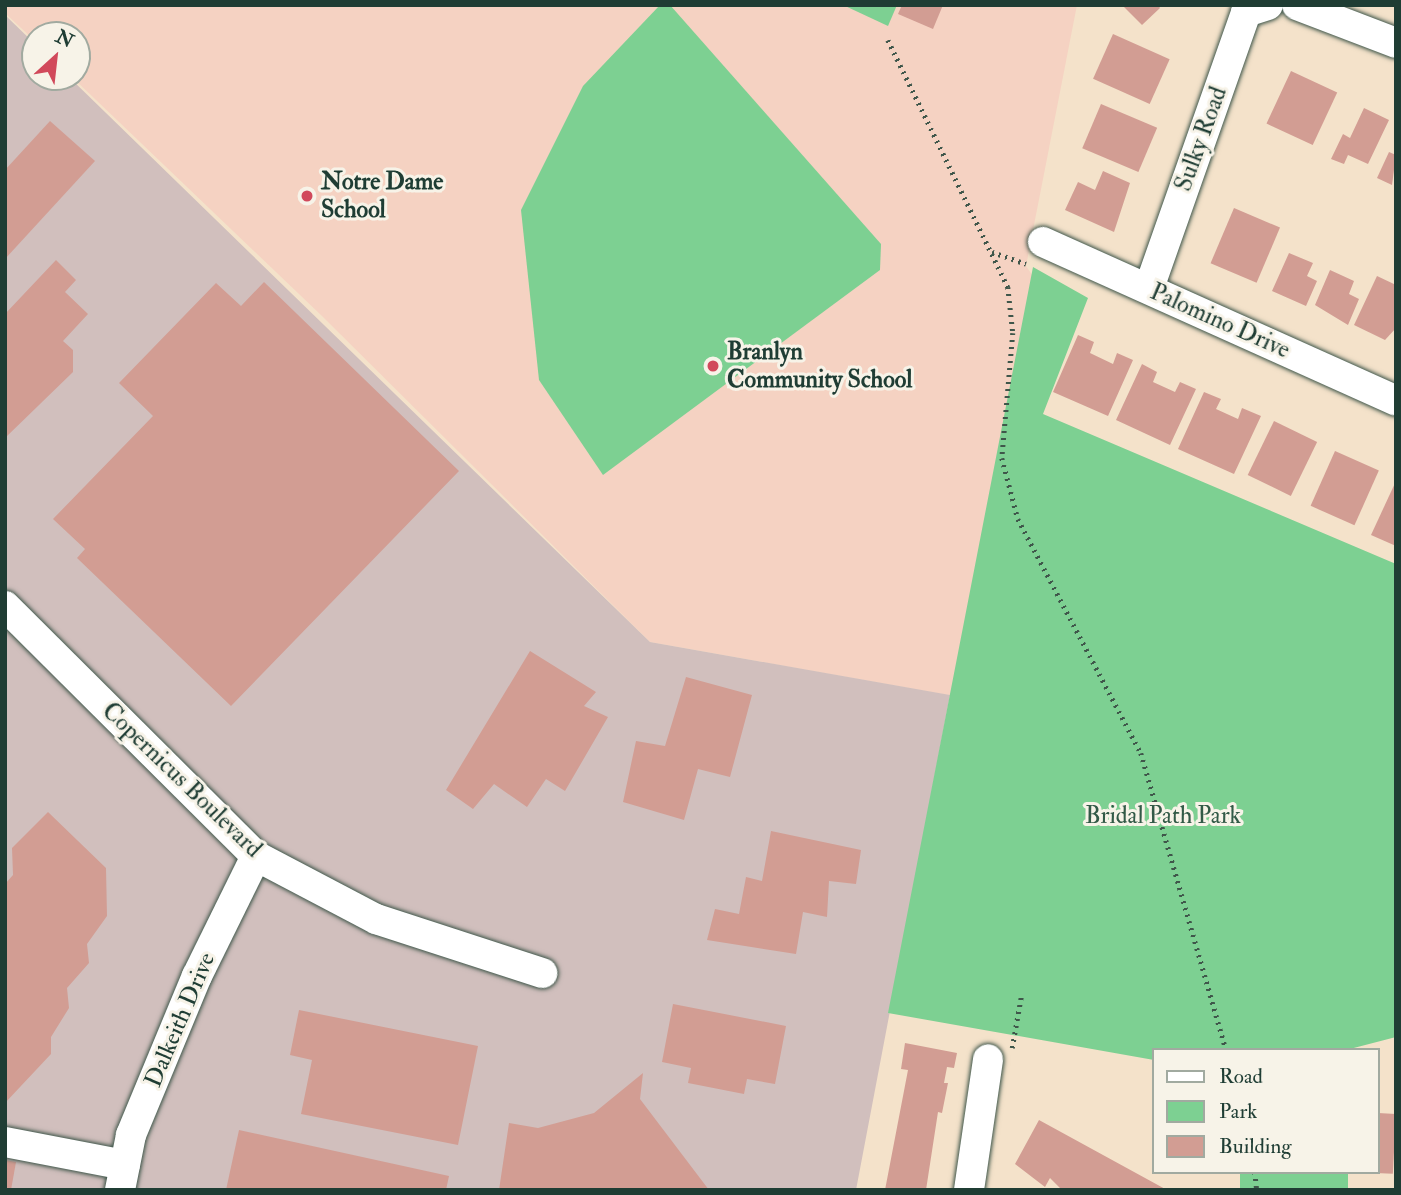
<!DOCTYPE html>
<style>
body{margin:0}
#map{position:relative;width:1401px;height:1195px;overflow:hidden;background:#f4e2ca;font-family:"IM FELL Double Pica",serif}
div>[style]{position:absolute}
.built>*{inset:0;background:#f5d2c2}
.industrial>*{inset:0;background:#d1bfbd}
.green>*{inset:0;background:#7dd092;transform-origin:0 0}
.building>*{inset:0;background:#d29d93;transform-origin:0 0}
.path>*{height:4.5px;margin-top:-2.25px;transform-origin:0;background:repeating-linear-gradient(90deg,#3f564a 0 2px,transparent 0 7px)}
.roads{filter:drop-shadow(0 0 2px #3f564a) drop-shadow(0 0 2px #3f564a)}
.minor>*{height:30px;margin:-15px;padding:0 15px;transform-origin:15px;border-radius:15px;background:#fff}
.dots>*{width:19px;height:19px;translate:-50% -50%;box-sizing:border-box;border:4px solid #f7f3e8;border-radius:50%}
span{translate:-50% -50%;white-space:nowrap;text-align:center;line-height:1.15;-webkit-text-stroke:6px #f7f3e8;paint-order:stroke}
.street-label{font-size:24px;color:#1f3d34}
.poi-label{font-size:24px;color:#1f3d34;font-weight:700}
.left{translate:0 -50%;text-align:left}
.park-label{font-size:24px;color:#325a47}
.frame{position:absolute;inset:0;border:7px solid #1f3d34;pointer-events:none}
.legend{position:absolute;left:1152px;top:1048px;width:228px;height:126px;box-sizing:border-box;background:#f7f3e8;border:2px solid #a1aaa0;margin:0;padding:9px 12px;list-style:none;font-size:21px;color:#1f3d34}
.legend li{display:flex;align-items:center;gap:14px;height:35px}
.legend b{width:35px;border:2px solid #a1aaa0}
.north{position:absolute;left:21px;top:21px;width:70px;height:70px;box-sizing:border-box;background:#f7f3e8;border:2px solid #a1aaa0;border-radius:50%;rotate:27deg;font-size:19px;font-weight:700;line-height:28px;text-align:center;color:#1f3d34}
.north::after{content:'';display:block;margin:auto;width:24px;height:32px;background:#d1495b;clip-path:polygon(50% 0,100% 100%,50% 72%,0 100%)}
</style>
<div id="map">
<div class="built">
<i style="clip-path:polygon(5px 5px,1077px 5px,1026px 266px,1062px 319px,982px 701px,650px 642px,322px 316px,72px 77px,77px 77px,77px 35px,35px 35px,35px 41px,5px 13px)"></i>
</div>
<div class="industrial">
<i style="clip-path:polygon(5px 15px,35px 44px,35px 77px,69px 77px,650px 642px,950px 695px,856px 1190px,5px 1190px)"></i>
</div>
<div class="green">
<i style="clip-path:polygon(660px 5px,670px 5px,881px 244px,880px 270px,603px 475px,539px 380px,521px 210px,583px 86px)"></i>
<i style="clip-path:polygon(843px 5px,897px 5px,888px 26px)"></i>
<i style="clip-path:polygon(1033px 267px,1088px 298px,1043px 414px,1396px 564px,1396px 1037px,1346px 1050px,1154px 1050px,1154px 1060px,888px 1013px)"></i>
<i style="left:1240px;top:1172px;width:108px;height:21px"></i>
</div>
<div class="building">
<i style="clip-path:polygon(902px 5px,943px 5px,933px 29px,898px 14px)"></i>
<i style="clip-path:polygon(1122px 5px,1158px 5px,1160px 8px,1142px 25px)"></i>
<i style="left:1113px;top:34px;width:62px;height:49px;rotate:24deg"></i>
<i style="left:1291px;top:71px;width:51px;height:58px;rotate:25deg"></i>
<i style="left:1101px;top:104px;width:61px;height:48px;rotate:23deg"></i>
<i style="clip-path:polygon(1364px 108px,1389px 120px,1368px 164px,1348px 155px,1344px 164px,1331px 159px,1343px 134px,1350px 138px)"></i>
<i style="clip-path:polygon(50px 121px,95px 161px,5px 259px,5px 170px)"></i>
<i style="clip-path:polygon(1389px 152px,1396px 155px,1392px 185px,1377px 178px)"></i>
<i style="clip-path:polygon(1103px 171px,1130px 183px,1114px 232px,1065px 210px,1078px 182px,1095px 190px)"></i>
<i style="left:1234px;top:208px;width:50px;height:60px;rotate:23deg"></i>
<i style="clip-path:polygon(1289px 253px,1313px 263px,1307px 276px,1317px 281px,1306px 306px,1272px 291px)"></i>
<i style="clip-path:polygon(56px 260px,76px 280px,65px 292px,88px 314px,63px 341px,73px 350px,73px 372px,5px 438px,5px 314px)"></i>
<i style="clip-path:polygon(1330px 270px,1354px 281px,1349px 294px,1359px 299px,1348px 325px,1315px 305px)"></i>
<i style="clip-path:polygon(1377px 276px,1396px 285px,1396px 328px,1385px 340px,1354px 325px)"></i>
<i style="clip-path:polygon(264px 282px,459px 471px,231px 706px,77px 558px,85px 549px,53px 519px,153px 416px,119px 383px,216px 283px,241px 306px)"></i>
<i style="clip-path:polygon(1078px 335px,1094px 342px,1090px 353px,1113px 364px,1117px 353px,1133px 360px,1108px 416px,1053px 392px)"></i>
<i style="clip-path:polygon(1142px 364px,1157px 372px,1153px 382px,1175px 392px,1180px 382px,1196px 389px,1170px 445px,1116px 420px)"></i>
<i style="clip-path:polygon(1204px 392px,1221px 399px,1216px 409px,1238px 419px,1242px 408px,1261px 416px,1234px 474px,1178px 449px)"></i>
<i style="left:1274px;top:421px;width:48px;height:60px;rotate:26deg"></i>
<i style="left:1335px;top:451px;width:48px;height:60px;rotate:24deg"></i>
<i style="clip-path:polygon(1396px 481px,1396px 546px,1371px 535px)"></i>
<i style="clip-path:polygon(530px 651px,596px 692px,584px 706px,608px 717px,565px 791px,546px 779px,527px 807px,494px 784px,473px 809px,446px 790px)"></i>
<i style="clip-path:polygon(686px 677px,752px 695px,730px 777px,698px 769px,684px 820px,623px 802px,636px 741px,665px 746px)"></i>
<i style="clip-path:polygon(48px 812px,106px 868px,107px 916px,87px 944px,89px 963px,67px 988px,69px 1008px,51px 1037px,51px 1054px,5px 1103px,5px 884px,13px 875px,12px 848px)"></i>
<i style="clip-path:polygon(771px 831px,861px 850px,856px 884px,829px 881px,827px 917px,803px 912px,796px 954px,707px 940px,715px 909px,739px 914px,746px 877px,762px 881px)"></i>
<i style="clip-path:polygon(673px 1004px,786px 1026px,775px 1084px,747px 1079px,744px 1094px,688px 1083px,691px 1068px,662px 1062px)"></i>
<i style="clip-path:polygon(299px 1010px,478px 1046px,458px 1145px,301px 1114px,312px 1060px,290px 1055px)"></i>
<i style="clip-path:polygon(905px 1043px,957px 1053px,954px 1068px,947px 1067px,944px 1083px,948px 1083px,942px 1113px,938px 1112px,926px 1190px,885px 1190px,908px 1070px,901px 1069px)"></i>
<i style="clip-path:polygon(643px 1073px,640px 1099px,709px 1190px,499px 1190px,509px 1123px,538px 1128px,594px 1113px)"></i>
<i style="left:1378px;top:1113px;width:18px;height:60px;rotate:3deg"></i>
<i style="clip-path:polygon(1039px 1120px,1167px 1190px,1062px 1190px,1050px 1178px,1045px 1187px,1015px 1164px)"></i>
<i style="clip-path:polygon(239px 1130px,449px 1176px,446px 1190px,226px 1190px)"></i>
<i style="clip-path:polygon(5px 1160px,16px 1162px,11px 1190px,5px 1190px)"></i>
</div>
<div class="path">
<i style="left:888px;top:40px;width:275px;rotate:64.1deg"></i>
<i style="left:1008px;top:287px;width:46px;rotate:83.8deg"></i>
<i style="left:1013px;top:333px;width:125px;rotate:95deg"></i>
<i style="left:1002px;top:458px;width:63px;rotate:75.3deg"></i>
<i style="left:1018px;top:519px;width:264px;rotate:62.3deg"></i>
<i style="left:1141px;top:753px;width:309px;rotate:74deg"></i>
<i style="left:992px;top:252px;width:36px;rotate:19deg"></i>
<i style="left:1012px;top:1048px;width:52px;rotate:-80deg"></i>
<i style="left:1255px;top:1172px;width:18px;rotate:84deg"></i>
</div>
<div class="roads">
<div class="minor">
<i style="left:1297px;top:5px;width:106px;rotate:21deg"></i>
<i style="left:1043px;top:242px;width:387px;rotate:24.2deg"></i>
<i style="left:1149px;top:288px;width:293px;rotate:-70.6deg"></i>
<i style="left:1246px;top:12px;width:23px;rotate:-18deg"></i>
<i style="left:5px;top:606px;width:354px;rotate:44.9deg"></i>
<i style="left:256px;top:856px;width:136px;rotate:27.7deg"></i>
<i style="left:376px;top:919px;width:175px;rotate:18deg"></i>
<i style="left:5px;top:1142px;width:122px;rotate:10.9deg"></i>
<i style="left:120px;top:1190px;width:56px;rotate:-78.7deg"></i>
<i style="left:131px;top:1135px;width:172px;rotate:-67.5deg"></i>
<i style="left:197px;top:976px;width:134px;rotate:-63.8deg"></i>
<i style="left:969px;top:1190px;width:132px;rotate:-81.7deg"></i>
</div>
</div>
<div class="dots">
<i style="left:307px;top:196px;background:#d1495b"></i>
<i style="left:713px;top:366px;background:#d1495b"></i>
</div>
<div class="street-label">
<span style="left:1201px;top:139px;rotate:-70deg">Sulky Road</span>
<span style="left:1220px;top:321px;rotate:24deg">Palomino Drive</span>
<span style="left:182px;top:780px;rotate:44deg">Copernicus Boulevard</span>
<span style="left:180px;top:1020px;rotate:-67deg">Dalkeith Drive</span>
</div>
<div class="poi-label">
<span class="left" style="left:321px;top:196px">Notre Dame<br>School</span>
<span class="left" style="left:727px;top:366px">Branlyn<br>Community School</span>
</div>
<div class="park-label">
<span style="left:1163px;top:816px">Bridal Path Park</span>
</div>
<div class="frame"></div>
<ul class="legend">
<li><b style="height:9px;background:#fff"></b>Road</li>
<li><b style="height:19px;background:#7dd092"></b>Park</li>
<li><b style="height:19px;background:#d29d93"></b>Building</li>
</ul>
<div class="north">N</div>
</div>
